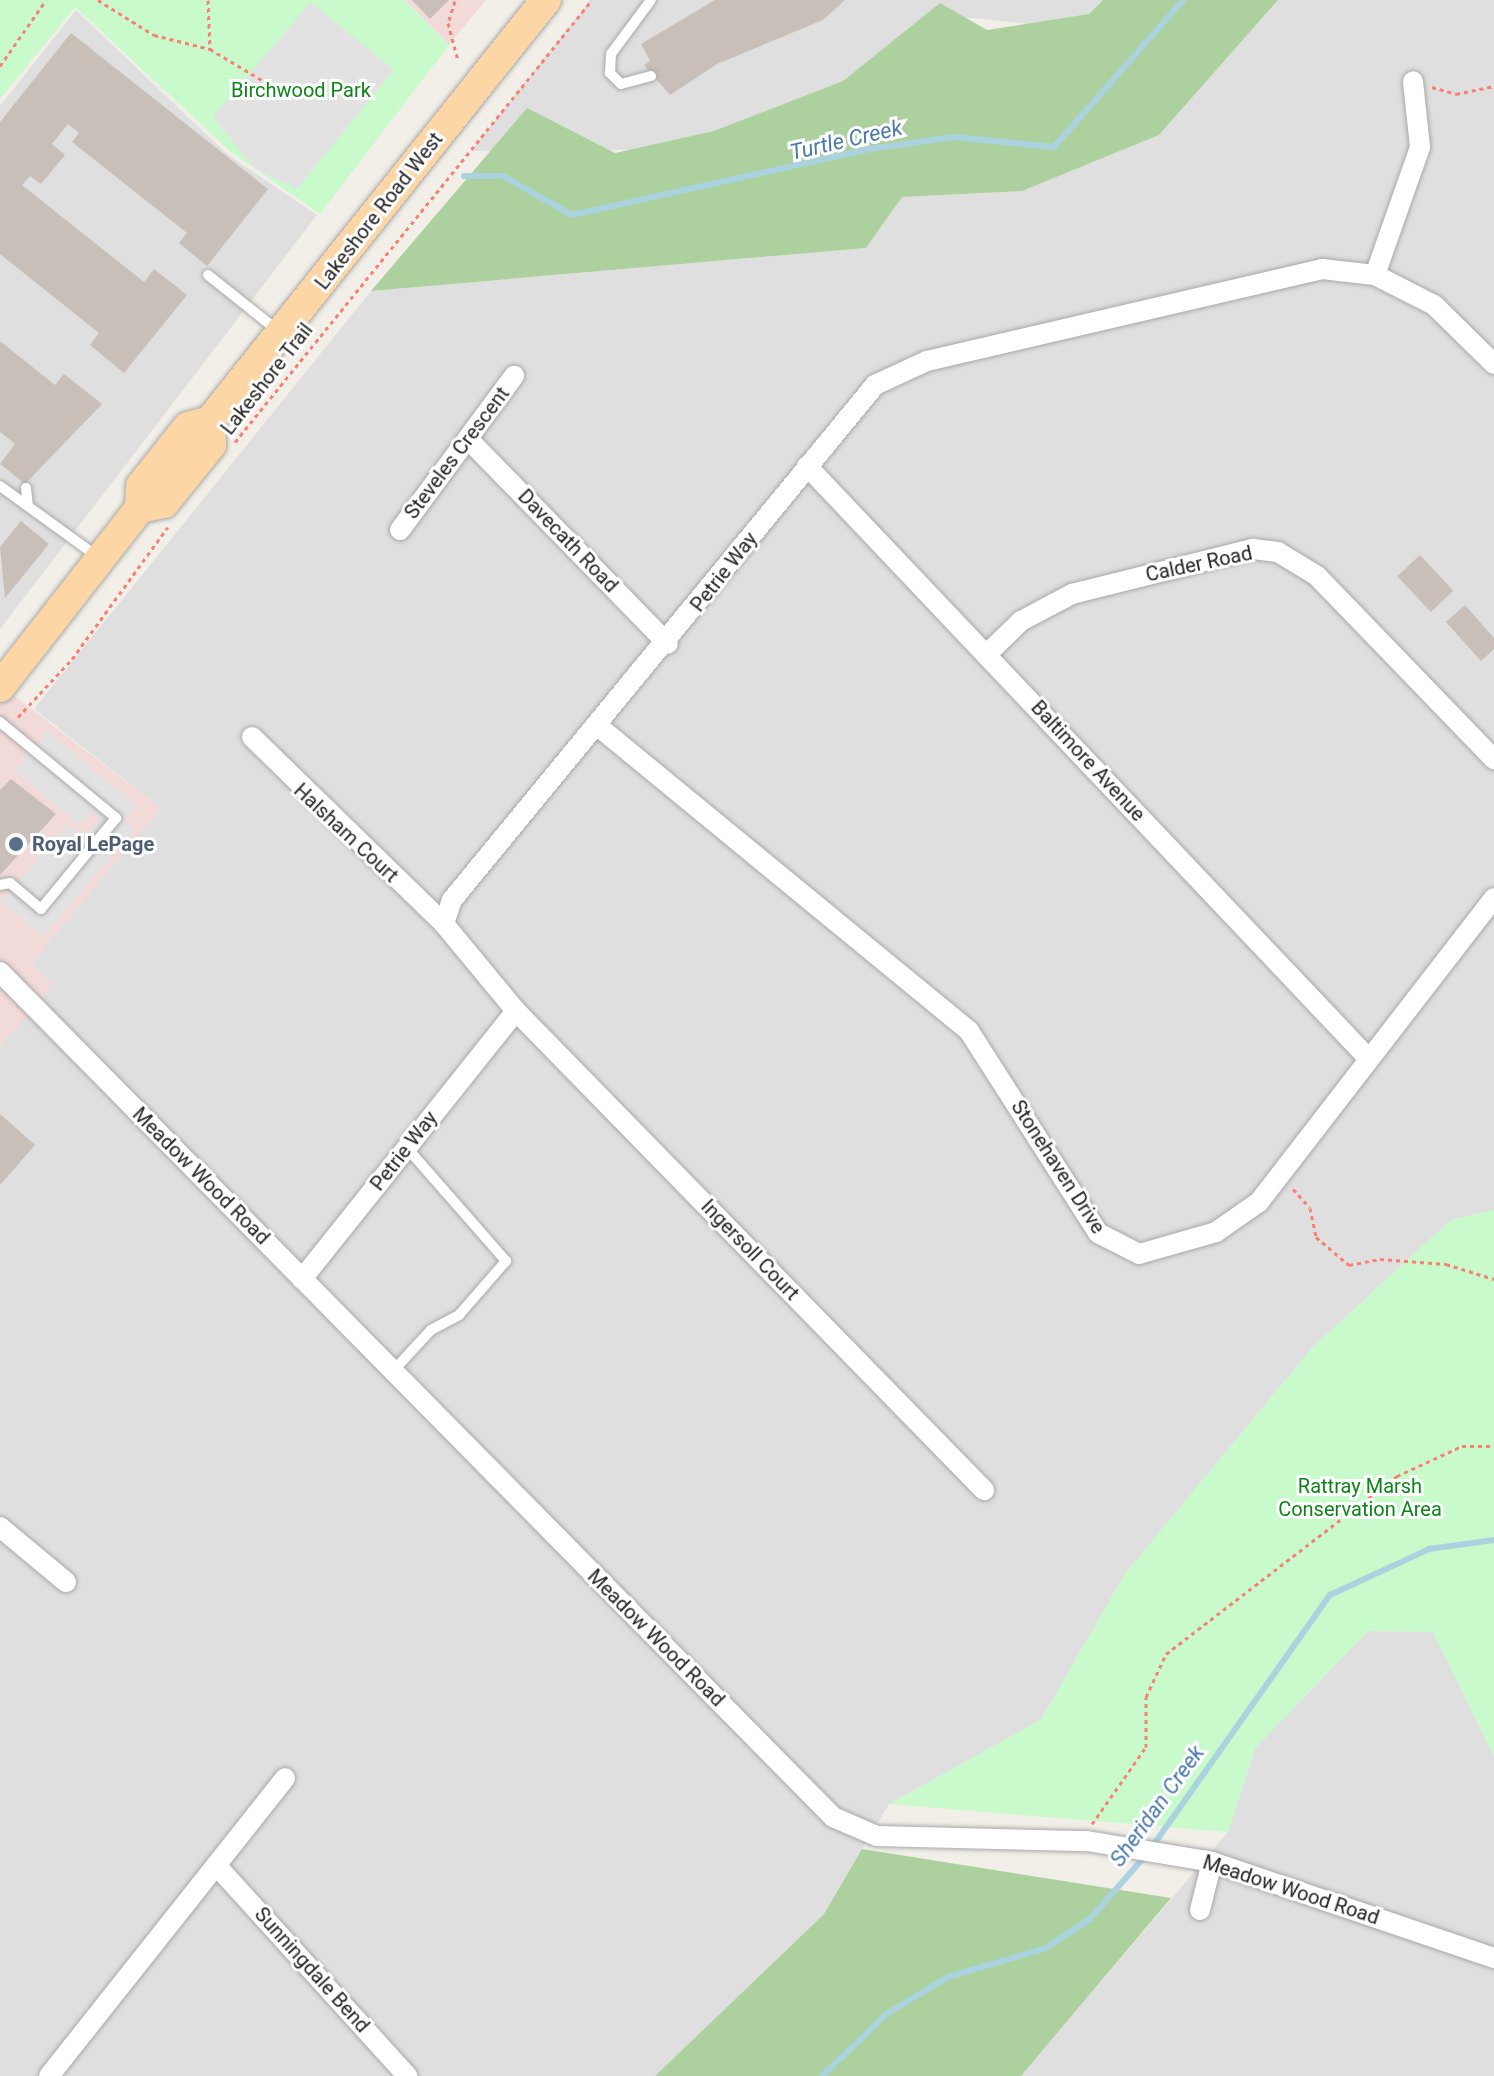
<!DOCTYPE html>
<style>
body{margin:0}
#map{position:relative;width:1494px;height:2076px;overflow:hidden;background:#f2efe9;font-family:Roboto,sans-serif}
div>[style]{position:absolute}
.residential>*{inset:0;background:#e0dfdf}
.commercial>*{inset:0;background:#f2dad9}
.forest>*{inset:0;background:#add19e}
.park>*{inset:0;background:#c8facc}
.parking>*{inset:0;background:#e2e2e2}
.stream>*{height:6px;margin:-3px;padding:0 3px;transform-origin:3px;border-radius:3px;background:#aad3df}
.building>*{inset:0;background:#c7bfb8;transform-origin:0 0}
.path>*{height:3px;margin-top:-1.5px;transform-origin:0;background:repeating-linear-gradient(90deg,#fa8072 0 4px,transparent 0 8px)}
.roads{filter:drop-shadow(0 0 2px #a9a9a9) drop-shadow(0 0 2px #a9a9a9)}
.lane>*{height:10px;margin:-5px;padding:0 5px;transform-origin:5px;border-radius:5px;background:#fff}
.street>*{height:20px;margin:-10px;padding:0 10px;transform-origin:10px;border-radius:10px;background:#fff}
.primary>*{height:30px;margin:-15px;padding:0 15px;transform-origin:15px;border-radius:15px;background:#fcd6a4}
.dots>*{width:22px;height:22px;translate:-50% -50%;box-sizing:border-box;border:4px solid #fff;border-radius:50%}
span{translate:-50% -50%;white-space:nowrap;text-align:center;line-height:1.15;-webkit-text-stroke:6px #fff;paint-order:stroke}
.park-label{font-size:20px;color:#0c8416}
.street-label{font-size:20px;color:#222}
.service-label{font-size:20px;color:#4e5e75;font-weight:700}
.left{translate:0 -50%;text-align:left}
.water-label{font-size:22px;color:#4a7aab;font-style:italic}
</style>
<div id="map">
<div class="residential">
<i style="clip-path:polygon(590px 0,1120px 0,1095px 31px,953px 16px,859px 91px,653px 150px,471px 151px)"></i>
<i style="clip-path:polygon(1278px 0,1494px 0,1494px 1210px,1451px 1220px,1312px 1348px,1125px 1574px,1041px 1720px,889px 1804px,824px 1914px,655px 2076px,0 2076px,0 1047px,52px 985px,31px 963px,161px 808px,34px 709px,371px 291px,866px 248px,902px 197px,1022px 191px,1159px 135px)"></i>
<i style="clip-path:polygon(76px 10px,227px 154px,317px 215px,0 629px,0 106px)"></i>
<i style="clip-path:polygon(1368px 1631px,1433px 1632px,1494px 1756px,1494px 2076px,1021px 2076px,1228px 1832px,1255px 1748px)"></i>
</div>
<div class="commercial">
<i style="clip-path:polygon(405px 0,486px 0,449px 45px)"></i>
<i style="clip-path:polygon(0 685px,161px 808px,31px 963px,53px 985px,0 1047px)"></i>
</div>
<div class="forest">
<i style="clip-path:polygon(1103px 0,1278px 0,1159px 135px,1022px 191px,902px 197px,866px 248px,371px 291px,527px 108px,615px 153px,714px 131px,843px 81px,940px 3px,987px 30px,1089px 14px)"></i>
<i style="clip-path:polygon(862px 1849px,1171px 1898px,1021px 2076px,655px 2076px,824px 1914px)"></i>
</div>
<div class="park">
<i style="clip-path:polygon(0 0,405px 0,449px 45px,320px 214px,231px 152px,75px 7px,0 99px)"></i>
<i style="clip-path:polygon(1494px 1210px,1494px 1756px,1433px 1632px,1368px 1631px,1255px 1748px,1228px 1832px,889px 1804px,1041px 1720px,1125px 1574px,1312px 1348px,1451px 1220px)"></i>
</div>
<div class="parking">
<i style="clip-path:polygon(311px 2px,394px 70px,297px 189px,254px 168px,213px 117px)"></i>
<i style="clip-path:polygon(48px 731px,136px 806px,124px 820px,135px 830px,43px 937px,1px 901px,68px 824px,85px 837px,100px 820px,91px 813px,80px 826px,15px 770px)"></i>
</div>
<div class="stream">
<i style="left:464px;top:176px;width:39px"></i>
<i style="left:503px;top:176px;width:79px;rotate:29.5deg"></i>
<i style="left:572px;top:215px;width:305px;rotate:-12.5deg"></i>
<i style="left:870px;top:149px;width:85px;rotate:-8.1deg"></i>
<i style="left:954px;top:137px;width:100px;rotate:5.7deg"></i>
<i style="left:1054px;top:147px;width:196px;rotate:-48.7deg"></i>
<i style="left:1152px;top:1847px;width:309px;rotate:-54.8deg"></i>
<i style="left:1330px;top:1595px;width:109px;rotate:-24.9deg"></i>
<i style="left:1429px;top:1549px;width:66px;rotate:-7.9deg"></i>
<i style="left:822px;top:2076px;width:91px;rotate:-43.7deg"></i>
<i style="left:888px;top:2013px;width:70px;rotate:-31deg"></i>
<i style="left:948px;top:1977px;width:102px;rotate:-16.5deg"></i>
<i style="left:1046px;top:1948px;width:53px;rotate:-33.4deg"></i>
<i style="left:1090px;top:1919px;width:84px;rotate:-48.9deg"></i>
</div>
<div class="building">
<i style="clip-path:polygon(412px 0,449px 0,430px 19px)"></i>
<i style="clip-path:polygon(715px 0,845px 0,823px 20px,717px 64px,670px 95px,644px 65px,650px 61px,641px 44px)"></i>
<i style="clip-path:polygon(71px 33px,268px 189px,207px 266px,179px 243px,187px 233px,72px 142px,79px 133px,68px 124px,52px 144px,65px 155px,41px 184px,30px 176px,22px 185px,144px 282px,154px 269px,187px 295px,124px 373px,90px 345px,99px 333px,0 254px,0 122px)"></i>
<i style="clip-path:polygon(0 341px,55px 385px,64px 374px,102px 404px,25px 484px,0 464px,15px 444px,0 432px)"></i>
<i style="clip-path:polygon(21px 521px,49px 544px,5px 598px,0 547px)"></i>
<i style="left:1420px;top:555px;width:49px;height:31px;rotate:47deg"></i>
<i style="clip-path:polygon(1465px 605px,1494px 638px,1494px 649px,1481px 661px,1446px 622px)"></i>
<i style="clip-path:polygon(11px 779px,56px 814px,0 875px,0 790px)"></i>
<i style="clip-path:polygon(0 1114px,35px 1145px,0 1185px)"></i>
</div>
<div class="path">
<i style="left:98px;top:0;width:66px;rotate:32deg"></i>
<i style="left:154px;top:35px;width:58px;rotate:14deg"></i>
<i style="left:210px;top:49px;width:72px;rotate:30.8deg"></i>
<i style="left:208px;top:0;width:49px;rotate:87.7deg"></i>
<i style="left:455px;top:1px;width:23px;rotate:108deg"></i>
<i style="left:448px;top:23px;width:38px;rotate:75deg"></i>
<i style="left:0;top:66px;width:80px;rotate:-55.1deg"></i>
<i style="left:1432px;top:87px;width:25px;rotate:16deg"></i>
<i style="left:1456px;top:94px;width:39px;rotate:-12deg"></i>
<i style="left:235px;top:442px;width:568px;rotate:-51.07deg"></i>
<i style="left:18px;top:717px;width:79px;rotate:-47deg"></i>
<i style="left:72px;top:659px;width:163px;rotate:-54deg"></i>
<i style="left:1293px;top:1189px;width:25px;rotate:48deg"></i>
<i style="left:1310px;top:1208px;width:30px;rotate:78deg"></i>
<i style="left:1316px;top:1237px;width:43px;rotate:40.3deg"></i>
<i style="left:1349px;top:1265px;width:32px;rotate:-11deg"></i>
<i style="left:1380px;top:1259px;width:66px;rotate:4.3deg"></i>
<i style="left:1446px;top:1264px;width:50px;rotate:17.4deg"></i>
<i style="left:1092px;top:1824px;width:94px;rotate:-55deg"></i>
<i style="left:1146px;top:1747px;width:50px;rotate:-90deg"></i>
<i style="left:1146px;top:1697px;width:47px;rotate:-65.1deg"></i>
<i style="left:1166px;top:1654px;width:292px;rotate:-37.6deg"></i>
<i style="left:1397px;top:1476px;width:72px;rotate:-24.8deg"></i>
<i style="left:1462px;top:1446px;width:32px"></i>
</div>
<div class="roads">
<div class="lane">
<i style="left:651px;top:76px;width:31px;rotate:165deg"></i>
<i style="left:621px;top:84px;width:16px;rotate:-135deg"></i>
<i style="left:610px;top:73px;width:19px;rotate:-87deg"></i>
<i style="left:611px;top:54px;width:67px;rotate:-53.5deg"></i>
<i style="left:208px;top:275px;width:88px;rotate:38.6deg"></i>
<i style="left:0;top:486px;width:121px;rotate:35.9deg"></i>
<i style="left:26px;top:488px;width:18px;rotate:84deg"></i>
<i style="left:0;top:722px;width:151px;rotate:39.6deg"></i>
<i style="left:116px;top:818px;width:118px;rotate:129.5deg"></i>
<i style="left:41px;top:909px;width:40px;rotate:-140deg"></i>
<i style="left:10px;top:883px;width:10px;rotate:169deg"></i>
<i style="left:393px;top:1371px;width:56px;rotate:-47.2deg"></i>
<i style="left:431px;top:1330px;width:32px;rotate:-28deg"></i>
<i style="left:459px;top:1315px;width:72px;rotate:-49deg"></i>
<i style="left:506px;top:1261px;width:150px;rotate:-131.2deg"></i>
</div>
<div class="street">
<i style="left:1375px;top:275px;width:136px;rotate:-70.6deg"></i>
<i style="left:1420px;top:147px;width:66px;rotate:-96.1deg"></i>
<i style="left:468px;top:439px;width:286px;rotate:45.7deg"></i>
<i style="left:807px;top:466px;width:816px;rotate:46.54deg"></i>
<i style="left:400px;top:530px;width:192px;rotate:-53.5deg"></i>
<i style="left:986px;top:655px;width:49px;rotate:-44.2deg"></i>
<i style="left:1021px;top:621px;width:58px;rotate:-27.9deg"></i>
<i style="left:1072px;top:594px;width:187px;rotate:-14deg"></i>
<i style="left:1253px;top:549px;width:25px;rotate:7deg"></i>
<i style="left:1278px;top:552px;width:46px;rotate:31.6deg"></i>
<i style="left:1317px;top:576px;width:255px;rotate:46deg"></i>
<i style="left:599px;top:727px;width:479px;rotate:39.4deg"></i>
<i style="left:969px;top:1031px;width:240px;rotate:57.4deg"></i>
<i style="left:1098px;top:1233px;width:46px;rotate:27.1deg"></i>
<i style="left:1139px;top:1254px;width:80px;rotate:-15.9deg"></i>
<i style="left:1216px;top:1232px;width:52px;rotate:-34.9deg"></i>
<i style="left:1259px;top:1202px;width:384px;rotate:-52.3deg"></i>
<i style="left:252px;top:737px;width:268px;rotate:44.2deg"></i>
<i style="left:0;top:972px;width:1187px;rotate:45.41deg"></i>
<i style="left:833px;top:1817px;width:48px;rotate:23.4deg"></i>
<i style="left:877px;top:1836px;width:210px;rotate:1.4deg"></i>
<i style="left:1087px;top:1841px;width:127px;rotate:9.5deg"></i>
<i style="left:1212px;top:1862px;width:298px;rotate:18.8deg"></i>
<i style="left:516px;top:1011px;width:670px;rotate:45.67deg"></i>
<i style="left:302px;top:1279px;width:343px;rotate:-51.4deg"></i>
<i style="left:516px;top:1011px;width:113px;rotate:-129.6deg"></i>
<i style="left:444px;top:924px;width:25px;rotate:-72deg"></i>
<i style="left:452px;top:900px;width:666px;rotate:-50.6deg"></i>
<i style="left:875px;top:385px;width:57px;rotate:-24.8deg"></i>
<i style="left:927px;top:361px;width:406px;rotate:-13.1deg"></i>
<i style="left:1322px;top:269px;width:53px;rotate:6.5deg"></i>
<i style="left:1375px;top:275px;width:66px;rotate:27deg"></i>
<i style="left:1434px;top:305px;width:84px;rotate:44.5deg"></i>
<i style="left:0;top:1527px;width:86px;rotate:39.8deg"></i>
<i style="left:216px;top:1865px;width:285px;rotate:47.8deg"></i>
<i style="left:1200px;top:1910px;width:49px;rotate:-76deg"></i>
<i style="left:49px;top:2076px;width:380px;rotate:-51.6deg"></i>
</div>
<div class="primary">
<i style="left:140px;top:508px;width:25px;rotate:-12deg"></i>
<i style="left:164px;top:503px;width:75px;rotate:-51deg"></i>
<i style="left:211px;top:445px;width:24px;rotate:-92deg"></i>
<i style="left:0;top:687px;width:227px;rotate:-52deg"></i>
<i style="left:140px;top:508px;width:22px;rotate:-87deg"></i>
<i style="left:141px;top:486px;width:75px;rotate:-51.5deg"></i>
<i style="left:188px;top:427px;width:23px;rotate:-15deg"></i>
<i style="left:210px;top:421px;width:539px;rotate:-51.41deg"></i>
</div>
</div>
<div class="dots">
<i style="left:16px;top:844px;background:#5c6f8a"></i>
</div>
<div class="park-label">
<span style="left:301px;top:90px">Birchwood Park</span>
<span style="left:1360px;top:1498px">Rattray Marsh<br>Conservation Area</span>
</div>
<div class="street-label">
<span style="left:379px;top:211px;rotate:-52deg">Lakeshore Road West</span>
<span style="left:267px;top:379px;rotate:-52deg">Lakeshore Trail</span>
<span style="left:457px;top:453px;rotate:-53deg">Steveles Crescent</span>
<span style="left:568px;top:541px;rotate:46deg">Davecath Road</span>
<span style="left:1199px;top:564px;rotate:-12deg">Calder Road</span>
<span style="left:724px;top:572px;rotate:-52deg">Petrie Way</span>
<span style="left:1088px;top:761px;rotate:47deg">Baltimore Avenue</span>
<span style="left:346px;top:833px;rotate:43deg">Halsham Court</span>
<span style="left:404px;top:1151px;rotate:-52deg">Petrie Way</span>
<span style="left:1058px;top:1167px;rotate:57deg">Stonehaven Drive</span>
<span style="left:201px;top:1176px;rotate:45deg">Meadow Wood Road</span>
<span style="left:750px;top:1250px;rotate:46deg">Ingersoll Court</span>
<span style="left:656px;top:1638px;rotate:45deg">Meadow Wood Road</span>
<span style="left:1291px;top:1890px;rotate:18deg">Meadow Wood Road</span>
<span style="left:312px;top:1970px;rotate:48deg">Sunningdale Bend</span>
</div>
<div class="service-label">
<span class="left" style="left:32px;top:844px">Royal LePage</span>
</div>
<div class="water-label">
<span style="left:846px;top:140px;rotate:-13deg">Turtle Creek</span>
<span style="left:1157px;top:1806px;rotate:-54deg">Sheridan Creek</span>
</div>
</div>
